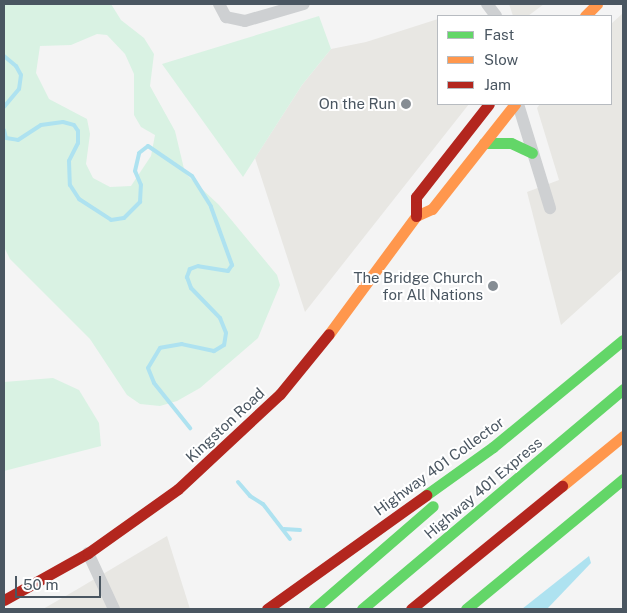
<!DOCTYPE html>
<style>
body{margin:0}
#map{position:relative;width:627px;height:613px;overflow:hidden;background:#f4f4f4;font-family:"Public Sans",sans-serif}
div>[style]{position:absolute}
.commercial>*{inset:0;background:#e8e7e3}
.green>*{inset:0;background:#d9f2e3}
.water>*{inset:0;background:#aee2f0}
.stream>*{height:4px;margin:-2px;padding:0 2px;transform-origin:2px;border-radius:2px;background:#aee2f0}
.street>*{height:12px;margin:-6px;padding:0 6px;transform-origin:6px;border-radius:6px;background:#ced0d2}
.fast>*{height:11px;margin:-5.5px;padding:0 5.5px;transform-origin:5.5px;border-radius:5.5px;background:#63d668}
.slow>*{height:11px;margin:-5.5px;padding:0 5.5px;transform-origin:5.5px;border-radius:5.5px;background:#ff974d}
.jam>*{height:11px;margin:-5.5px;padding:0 5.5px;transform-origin:5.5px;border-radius:5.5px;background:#b3261e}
.dots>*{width:14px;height:14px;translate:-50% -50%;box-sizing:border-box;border:2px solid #fff;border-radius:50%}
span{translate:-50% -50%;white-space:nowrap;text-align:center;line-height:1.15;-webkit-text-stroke:4px #fff;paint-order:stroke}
.poi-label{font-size:15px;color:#4a5661}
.right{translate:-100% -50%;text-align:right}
.street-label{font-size:15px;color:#4a5661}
.frame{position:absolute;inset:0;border:5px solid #4a5661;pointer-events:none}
.legend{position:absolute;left:437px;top:15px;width:175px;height:90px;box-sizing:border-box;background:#fff;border:1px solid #b7bbc0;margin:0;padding:6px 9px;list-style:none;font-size:15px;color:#4a5661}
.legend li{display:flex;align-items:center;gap:10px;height:25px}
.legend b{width:25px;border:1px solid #b7bbc0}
.scale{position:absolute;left:15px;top:576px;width:86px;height:22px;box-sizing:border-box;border:2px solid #4a5661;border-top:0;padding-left:6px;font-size:15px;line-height:18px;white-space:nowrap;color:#4a5661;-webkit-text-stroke:4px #fff;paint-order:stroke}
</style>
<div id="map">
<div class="commercial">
<i style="clip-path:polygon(509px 4px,544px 4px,528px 16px,513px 16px)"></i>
<i style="clip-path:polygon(623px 13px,623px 269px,561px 325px,527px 192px,559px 180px,537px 108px,540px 104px,611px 104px,611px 24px)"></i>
<i style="clip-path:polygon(438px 19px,438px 104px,469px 104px,305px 312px,255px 158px,302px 85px,331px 49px,366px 42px)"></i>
<i style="clip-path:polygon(167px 536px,190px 609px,43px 609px,76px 590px)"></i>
</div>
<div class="green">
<i style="clip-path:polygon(evenodd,4px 4px,111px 4px,121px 20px,144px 38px,154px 54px,150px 86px,175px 131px,185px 173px,219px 205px,277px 275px,280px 285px,258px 338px,200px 388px,177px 401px,160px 406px,140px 404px,127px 395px,90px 339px,10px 259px,4px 247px,4px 4px,97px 34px,107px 35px,125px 54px,134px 74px,134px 115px,141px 127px,155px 135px,151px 156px,131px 186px,110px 187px,93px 178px,86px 164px,90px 134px,87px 119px,49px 99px,36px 73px,40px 46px,71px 45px,97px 34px)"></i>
<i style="clip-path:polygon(319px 16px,331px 49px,302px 85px,243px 177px,162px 64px)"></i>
<i style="clip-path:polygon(53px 378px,79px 390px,99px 423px,101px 446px,4px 471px,4px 382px)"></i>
</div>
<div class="water">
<i style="clip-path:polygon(589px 556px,591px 563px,547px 609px,522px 609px)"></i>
</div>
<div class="stream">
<i style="left:4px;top:56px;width:16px;rotate:40deg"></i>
<i style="left:16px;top:66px;width:10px;rotate:61deg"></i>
<i style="left:21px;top:75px;width:14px;rotate:98deg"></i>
<i style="left:19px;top:89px;width:23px;rotate:130deg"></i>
<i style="left:4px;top:130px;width:8px;rotate:76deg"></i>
<i style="left:6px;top:138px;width:12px;rotate:9deg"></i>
<i style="left:18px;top:140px;width:27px;rotate:-33deg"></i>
<i style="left:41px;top:125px;width:22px;rotate:-8deg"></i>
<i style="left:63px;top:122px;width:11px;rotate:15deg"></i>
<i style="left:74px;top:125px;width:7px;rotate:56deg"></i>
<i style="left:78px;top:131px;width:12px;rotate:90deg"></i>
<i style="left:78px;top:143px;width:20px;rotate:117deg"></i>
<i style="left:69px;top:161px;width:24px;rotate:88deg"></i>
<i style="left:70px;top:185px;width:17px;rotate:57deg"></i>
<i style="left:79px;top:199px;width:38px;rotate:33deg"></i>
<i style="left:111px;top:220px;width:13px;rotate:-9deg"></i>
<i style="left:124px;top:218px;width:23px;rotate:-45deg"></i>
<i style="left:140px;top:202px;width:17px;rotate:-87deg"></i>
<i style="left:141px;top:185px;width:15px;rotate:-113deg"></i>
<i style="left:135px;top:171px;width:18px;rotate:-77deg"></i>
<i style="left:139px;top:153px;width:11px;rotate:-38deg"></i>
<i style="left:148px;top:146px;width:53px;rotate:34.3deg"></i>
<i style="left:192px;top:176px;width:36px;rotate:58deg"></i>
<i style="left:211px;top:207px;width:62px;rotate:70.1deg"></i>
<i style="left:232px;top:265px;width:7px;rotate:124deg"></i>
<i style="left:228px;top:271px;width:30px;rotate:-171deg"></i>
<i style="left:198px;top:266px;width:9px;rotate:159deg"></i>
<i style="left:190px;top:269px;width:9px;rotate:111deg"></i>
<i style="left:187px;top:277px;width:12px;rotate:70deg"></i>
<i style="left:191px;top:288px;width:42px;rotate:46deg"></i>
<i style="left:220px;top:318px;width:16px;rotate:68deg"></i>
<i style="left:226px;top:333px;width:12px;rotate:99deg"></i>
<i style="left:224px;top:345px;width:12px;rotate:149deg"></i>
<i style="left:214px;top:351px;width:33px;rotate:-168deg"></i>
<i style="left:182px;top:344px;width:22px;rotate:170deg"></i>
<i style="left:160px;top:348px;width:23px;rotate:121deg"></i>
<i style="left:148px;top:368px;width:16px;rotate:68deg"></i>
<i style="left:154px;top:383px;width:58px;rotate:51.3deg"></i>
<i style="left:238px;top:482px;width:18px;rotate:49deg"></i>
<i style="left:250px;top:496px;width:15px;rotate:32deg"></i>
<i style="left:263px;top:504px;width:44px;rotate:52.4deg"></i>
<i style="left:284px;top:529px;width:16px;rotate:4deg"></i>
</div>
<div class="street">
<i style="left:219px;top:4px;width:15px;rotate:62deg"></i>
<i style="left:226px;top:17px;width:19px;rotate:12deg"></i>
<i style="left:245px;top:21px;width:61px;rotate:-16.1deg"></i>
<i style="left:487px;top:4px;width:15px;rotate:53deg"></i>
<i style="left:518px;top:104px;width:109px;rotate:72.9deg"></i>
<i style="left:88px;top:553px;width:62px;rotate:65.1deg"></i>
</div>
<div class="fast">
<i style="left:484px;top:143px;width:27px"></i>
<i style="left:511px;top:143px;width:23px;rotate:25deg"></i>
<i style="left:426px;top:495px;width:82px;rotate:-35.6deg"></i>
<i style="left:493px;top:447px;width:168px;rotate:-39.5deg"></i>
<i style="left:314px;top:609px;width:157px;rotate:-40.9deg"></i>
<i style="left:362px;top:609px;width:341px;rotate:-40.1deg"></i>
<i style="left:466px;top:609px;width:204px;rotate:-39.6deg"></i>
</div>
<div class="slow">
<i style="left:585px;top:16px;width:17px;rotate:-45deg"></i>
<i style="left:329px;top:334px;width:147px;rotate:-53.6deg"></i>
<i style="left:416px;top:216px;width:17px;rotate:-24deg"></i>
<i style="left:432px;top:209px;width:134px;rotate:-51.7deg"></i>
<i style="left:562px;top:486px;width:79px;rotate:-39.3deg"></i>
</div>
<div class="jam">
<i style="left:416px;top:216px;width:19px;rotate:-90deg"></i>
<i style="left:416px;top:197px;width:118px;rotate:-51.9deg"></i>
<i style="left:4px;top:600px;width:96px;rotate:-29.2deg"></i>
<i style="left:88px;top:553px;width:110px;rotate:-35.4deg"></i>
<i style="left:178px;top:489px;width:139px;rotate:-43deg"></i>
<i style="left:280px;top:394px;width:77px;rotate:-50.8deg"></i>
<i style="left:267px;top:609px;width:196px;rotate:-35.6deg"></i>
<i style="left:411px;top:609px;width:195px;rotate:-39.2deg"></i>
</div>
<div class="dots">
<i style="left:406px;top:104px;background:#868d94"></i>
<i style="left:493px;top:286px;background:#868d94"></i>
</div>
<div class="poi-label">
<span class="right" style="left:396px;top:104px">On the Run</span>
<span class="right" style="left:483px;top:286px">The Bridge Church<br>for All Nations</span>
</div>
<div class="street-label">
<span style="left:225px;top:425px;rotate:-43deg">Kingston Road</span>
<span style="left:439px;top:466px;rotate:-36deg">Highway 401 Collector</span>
<span style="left:483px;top:488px;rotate:-40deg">Highway 401 Express</span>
</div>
<div class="frame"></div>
<ul class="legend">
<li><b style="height:6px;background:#63d668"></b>Fast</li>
<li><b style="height:6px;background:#ff974d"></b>Slow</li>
<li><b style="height:6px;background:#b3261e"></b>Jam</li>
</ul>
<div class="scale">50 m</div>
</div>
